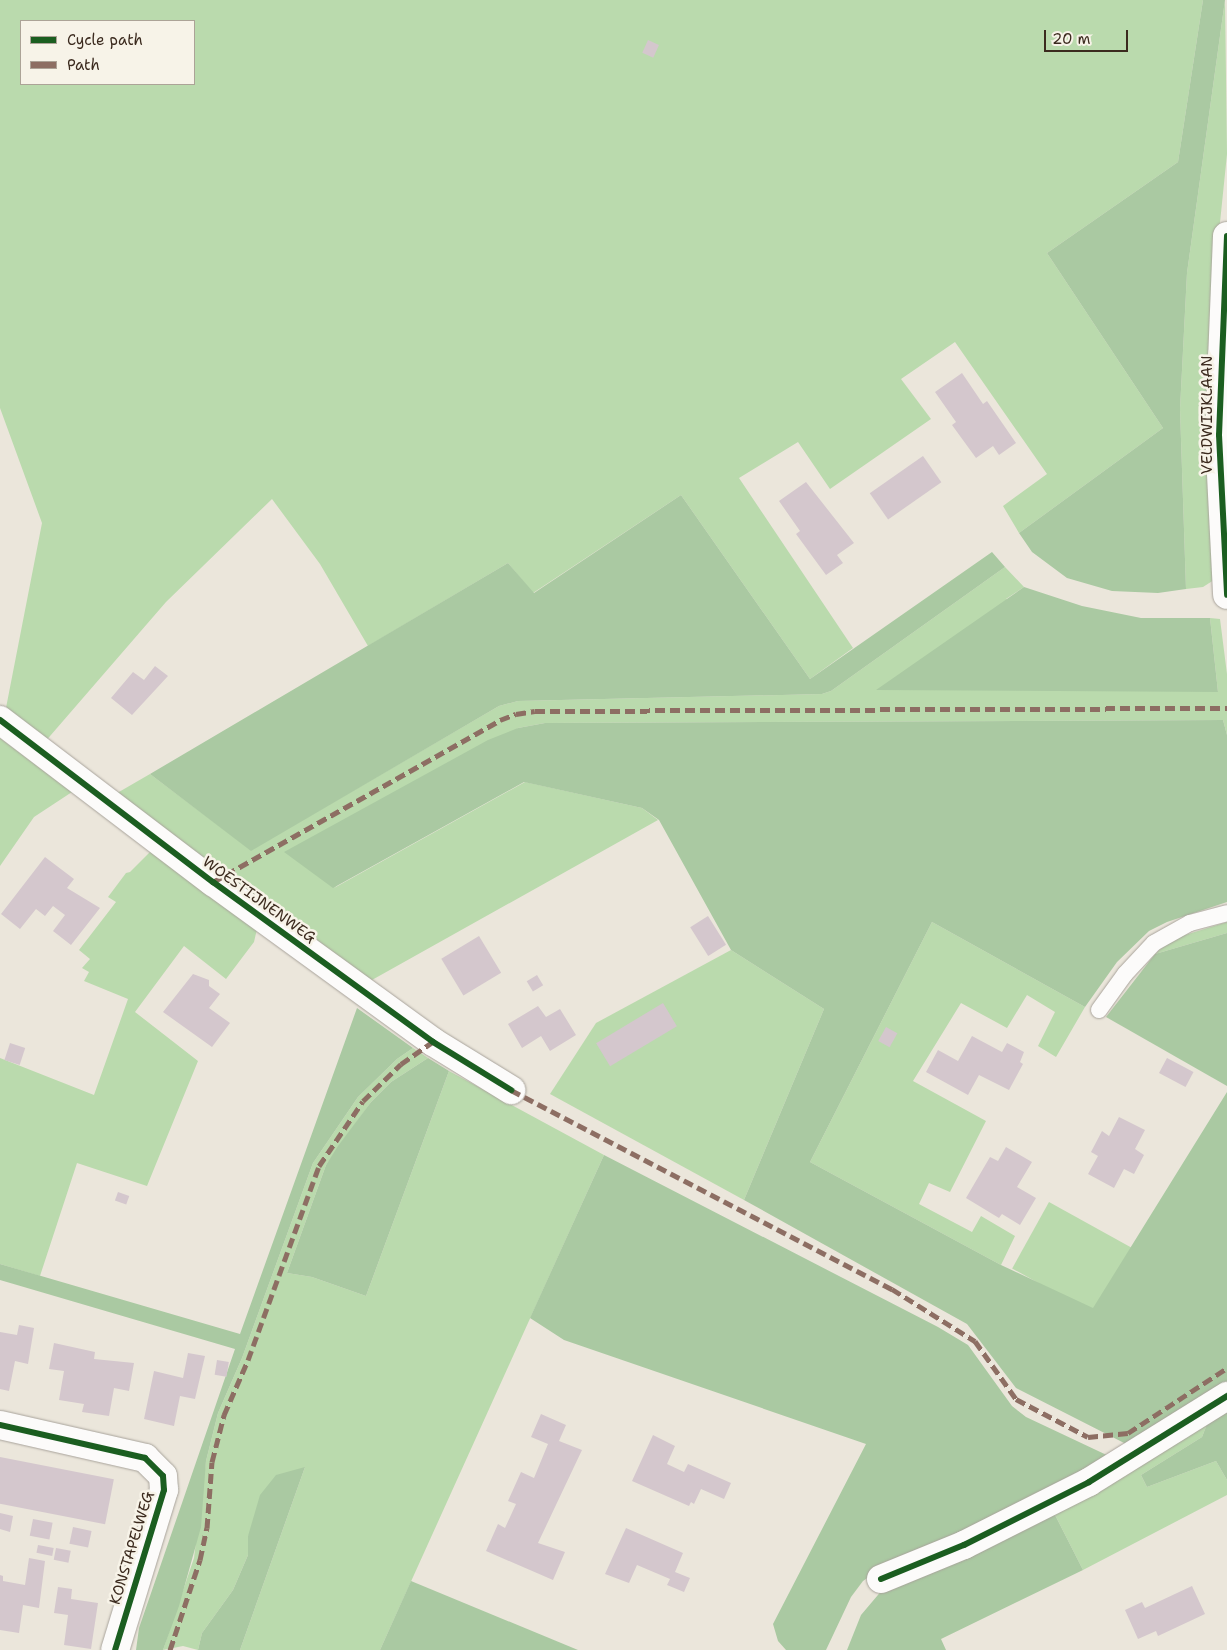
<!DOCTYPE html>
<style>
body{margin:0}
#map{position:relative;width:1227px;height:1650px;overflow:hidden;background:#ebe6db;font-family:"Shantell Sans",sans-serif}
div>[style]{position:absolute}
.green>*{inset:0;background:#badaad;transform-origin:0 0}
.forest>*{inset:0;background:#aac9a2}
.building>*{inset:0;background:#d4c7cd;transform-origin:0 0}
.roads{filter:drop-shadow(0 0 1px #a8a39b) drop-shadow(0 0 1px #a8a39b)}
.service>*{height:16px;margin:-8px;padding:0 8px;transform-origin:8px;border-radius:8px;background:#fcfbfa}
.minor>*{height:28px;margin:-14px;padding:0 14px;transform-origin:14px;border-radius:14px;background:#fcfbfa}
.quiet>*{height:5px;margin-top:-2.5px;transform-origin:0;background:repeating-linear-gradient(90deg,#8d6e63 0 10px,transparent 0 15px)}
.cycleway>*{height:6px;margin:-3px;padding:0 3px;transform-origin:3px;border-radius:3px;background:#1b5e20}
span{translate:-50% -50%;white-space:nowrap;text-align:center;line-height:1.15;-webkit-text-stroke:5px #f7f3e8;paint-order:stroke}
.street-label{font-size:15px;color:#3b2a1e}
.legend{position:absolute;left:20px;top:20px;width:175px;height:65px;box-sizing:border-box;background:#f7f3e8;border:1px solid #aca397;margin:0;padding:6px 9px;list-style:none;font-size:15px;color:#3b2a1e}
.legend li{display:flex;align-items:center;gap:10px;height:25px}
.legend b{width:25px;border:1px solid #aca397}
.scale{position:absolute;left:1044px;top:30px;width:84px;height:22px;box-sizing:border-box;border:2px solid #3b2a1e;border-top:0;padding-left:6px;font-size:15px;line-height:18px;white-space:nowrap;color:#3b2a1e;-webkit-text-stroke:4px #f7f3e8;paint-order:stroke}
</style>
<div id="map">
<div class="green">
<i style="clip-path:polygon(evenodd,0 0,1203px 0,1178px 162px,1047px 253px,1163px 428px,1019px 533px,1003px 506px,1047px 474px,955px 342px,901px 379px,931px 419px,830px 489px,798px 442px,739px 478px,853px 648px,810px 679px,681px 495px,533px 593px,508px 563px,368px 646px,320px 564px,272px 499px,166px 602px,44px 743px,5px 713px,42px 523px,0 408px,0 0,21px 21px,194px 21px,194px 84px,21px 84px,21px 21px)"></i>
<i style="clip-path:polygon(1225px 0,1227px 154px,1217px 252px,1217px 578px,1203px 587px,1186px 589px,1180px 409px,1187px 273px)"></i>
<i style="clip-path:polygon(1005px 567px,1024px 587px,1006px 599px,1218px 692px,1210px 618px,1220px 619px,1227px 674px,1227px 735px,1223px 720px,545px 723px,518px 728px,334px 888px,525px 782px,642px 808px,658px 820px,363px 985px,112px 796px,150px 774px,251px 850px,499px 706px,518px 701px,822px 694px,831px 691px)"></i>
<i style="clip-path:polygon(0 738px,72px 792px,34px 817px,0 866px)"></i>
<i style="clip-path:polygon(154px 848px,257px 929px,254px 942px,226px 979px,184px 946px,135px 1012px,198px 1061px,147px 1186px,77px 1163px,40px 1276px,0 1264px,0 1058px,94px 1095px,128px 999px,84px 981px,89px 972px,82px 968px,90px 959px,79px 950px,116px 902px,108px 897px,126px 873px,130px 872px)"></i>
<i style="clip-path:polygon(932px 922px,1085px 1007px,1056px 1057px,1038px 1046px,1055px 1012px,1027px 995px,1007px 1028px,961px 1003px,913px 1081px,986px 1121px,950px 1192px,929px 1183px,919px 1204px,972px 1232px,981px 1216px,1015px 1236px,1001px 1265px,810px 1162px)"></i>
<i style="clip-path:polygon(1227px 922px,1227px 933px,1155px 954px,1172px 939px)"></i>
<i style="clip-path:polygon(731px 950px,824px 1009px,744px 1200px,550px 1094px,596px 1023px)"></i>
<i style="clip-path:polygon(413px 1048px,428px 1058px,391px 1082px,371px 1102px,326px 1165px,287px 1273px,312px 1277px,366px 1296px,449px 1071px,604px 1155px,380px 1650px,240px 1650px,305px 1467px,248px 1536px,248px 1555px,233px 1590px,202px 1633px,198px 1650px,183px 1646px,163px 1650px,194px 1558px,206px 1461px,218px 1413px,242px 1358px,313px 1163px,358px 1097px,397px 1059px)"></i>
<i style="left:1049px;top:1202px;width:94px;height:76px;rotate:29deg"></i>
<i style="clip-path:polygon(1209px 1419px,1202px 1437px,1141px 1475px,1147px 1487px,1216px 1461px,1227px 1480px,1227px 1495px,1083px 1570px,1052px 1509px)"></i>
</div>
<div class="forest">
<i style="clip-path:polygon(1203px 0,1225px 0,1187px 273px,1180px 409px,1186px 589px,1158px 593px,1112px 591px,1067px 578px,1032px 552px,1019px 533px,1163px 428px,1047px 253px,1178px 162px)"></i>
<i style="clip-path:polygon(681px 495px,810px 679px,992px 552px,1005px 567px,831px 691px,822px 694px,518px 701px,499px 706px,251px 851px,150px 774px,508px 563px,534px 593px)"></i>
<i style="clip-path:polygon(1024px 587px,1082px 606px,1141px 618px,1210px 618px,1218px 692px,876px 690px)"></i>
<i style="clip-path:polygon(1223px 720px,1227px 735px,1227px 902px,1167px 922px,1149px 931px,1117px 962px,1085px 1007px,932px 922px,810px 1162px,1001px 1265px,1093px 1308px,1227px 1092px,1227px 1387px,1132px 1447px,1016px 1388px,967px 1324px,744px 1200px,824px 1009px,731px 950px,659px 820px,642px 808px,524px 782px,333px 888px,284px 852px,488px 740px,518px 728px,545px 723px)"></i>
<i style="clip-path:polygon(1227px 933px,1227px 1086px,1106px 1017px,1155px 954px)"></i>
<i style="clip-path:polygon(357px 1008px,413px 1048px,397px 1059px,358px 1097px,313px 1163px,242px 1358px,218px 1413px,206px 1461px,201px 1527px,179px 1606px,163px 1650px,136px 1650px,139px 1628px,235px 1349px,0 1280px,0 1264px,240px 1334px)"></i>
<i style="clip-path:polygon(428px 1058px,449px 1071px,366px 1296px,312px 1277px,287px 1273px,326px 1165px,338px 1146px,371px 1102px,391px 1082px)"></i>
<i style="clip-path:polygon(604px 1155px,938px 1327px,968px 1345px,1012px 1406px,1026px 1417px,1113px 1458px,963px 1536px,876px 1572px,863px 1581px,851px 1597px,826px 1650px,786px 1650px,778px 1641px,773px 1624px,866px 1444px,564px 1340px,530px 1318px)"></i>
<i style="clip-path:polygon(1227px 1407px,1227px 1480px,1216px 1461px,1147px 1487px,1141px 1475px,1202px 1437px,1209px 1419px)"></i>
<i style="clip-path:polygon(305px 1467px,240px 1650px,198px 1650px,202px 1633px,233px 1590px,248px 1555px,248px 1536px,260px 1495px,276px 1475px)"></i>
<i style="clip-path:polygon(1052px 1509px,1083px 1570px,941px 1639px,946px 1650px,847px 1650px,861px 1615px,883px 1589px)"></i>
<i style="clip-path:polygon(411px 1581px,578px 1650px,380px 1650px)"></i>
</div>
<div class="building">
<i style="left:648px;top:40px;width:12px;height:14px;rotate:24deg"></i>
<i style="clip-path:polygon(962px 373px,983px 404px,987px 401px,1016px 443px,999px 455px,993px 446px,976px 458px,952px 425px,956px 422px,935px 392px)"></i>
<i style="left:923px;top:456px;width:32px;height:65px;rotate:55deg"></i>
<i style="clip-path:polygon(806px 482px,854px 543px,837px 555px,843px 563px,826px 575px,796px 534px,800px 531px,779px 501px)"></i>
<i style="clip-path:polygon(155px 666px,168px 676px,132px 715px,111px 698px,133px 672px,144px 680px)"></i>
<i style="clip-path:polygon(45px 857px,74px 879px,67px 888px,100px 908px,71px 945px,53px 931px,65px 915px,53px 906px,45px 916px,36px 909px,20px 929px,1px 914px)"></i>
<i style="left:708px;top:916px;width:34px;height:21px;rotate:58deg"></i>
<i style="left:479px;top:936px;width:43px;height:44px;rotate:59deg"></i>
<i style="clip-path:polygon(193px 974px,209px 980px,209px 986px,220px 994px,209px 1008px,230px 1023px,212px 1047px,163px 1012px)"></i>
<i style="left:537px;top:975px;width:12px;height:12px;rotate:59deg"></i>
<i style="left:663px;top:1003px;width:27px;height:78px;rotate:59deg"></i>
<i style="clip-path:polygon(538px 1006px,546px 1017px,560px 1009px,576px 1035px,550px 1051px,541px 1036px,522px 1048px,508px 1024px)"></i>
<i style="left:886px;top:1027px;width:13px;height:16px;rotate:29deg"></i>
<i style="clip-path:polygon(972px 1036px,1002px 1052px,1007px 1043px,1024px 1052px,1020px 1062px,1023px 1064px,1009px 1090px,979px 1075px,968px 1095px,926px 1072px,938px 1050px,958px 1061px)"></i>
<i style="left:10px;top:1043px;width:16px;height:18px;rotate:18deg"></i>
<i style="left:1167px;top:1058px;width:30px;height:17px;rotate:28deg"></i>
<i style="clip-path:polygon(1119px 1117px,1145px 1130px,1135px 1149px,1144px 1155px,1134px 1174px,1124px 1169px,1114px 1188px,1088px 1174px,1098px 1156px,1091px 1152px,1102px 1131px,1109px 1136px)"></i>
<i style="clip-path:polygon(1006px 1147px,1032px 1162px,1017px 1187px,1036px 1198px,1020px 1225px,1002px 1214px,999px 1218px,966px 1198px,990px 1157px,998px 1161px)"></i>
<i style="left:118px;top:1192px;width:12px;height:9px;rotate:20deg"></i>
<i style="clip-path:polygon(19px 1325px,34px 1328px,28px 1364px,15px 1361px,9px 1391px,0 1389px,0 1332px,17px 1335px)"></i>
<i style="clip-path:polygon(54px 1343px,95px 1352px,94px 1359px,134px 1363px,129px 1391px,114px 1388px,109px 1416px,82px 1412px,84px 1404px,59px 1400px,64px 1371px,49px 1369px)"></i>
<i style="clip-path:polygon(188px 1353px,205px 1356px,195px 1399px,180px 1396px,174px 1426px,144px 1419px,154px 1371px,183px 1378px)"></i>
<i style="left:217px;top:1360px;width:12px;height:15px;rotate:9deg"></i>
<i style="clip-path:polygon(541px 1414px,566px 1425px,559px 1441px,582px 1450px,538px 1543px,565px 1552px,553px 1580px,486px 1551px,498px 1524px,505px 1528px,516px 1504px,508px 1501px,521px 1472px,534px 1478px,548px 1444px,531px 1437px)"></i>
<i style="clip-path:polygon(653px 1435px,675px 1446px,667px 1464px,684px 1472px,688px 1464px,731px 1483px,724px 1499px,701px 1489px,694px 1504px,691px 1502px,689px 1506px,632px 1481px)"></i>
<i style="left:0;top:1457px;width:116px;height:46px;rotate:11deg"></i>
<i style="clip-path:polygon(0 1513px,13px 1516px,10px 1532px,0 1529px)"></i>
<i style="left:33px;top:1519px;width:20px;height:17px;rotate:11deg"></i>
<i style="left:73px;top:1527px;width:19px;height:17px;rotate:12deg"></i>
<i style="clip-path:polygon(626px 1528px,683px 1553px,675px 1572px,690px 1578px,684px 1592px,667px 1585px,670px 1579px,637px 1565px,629px 1583px,605px 1574px)"></i>
<i style="left:38px;top:1545px;width:16px;height:8px;rotate:11deg"></i>
<i style="left:56px;top:1548px;width:15px;height:12px;rotate:11deg"></i>
<i style="clip-path:polygon(29px 1558px,45px 1561px,39px 1608px,23px 1605px,19px 1633px,0 1630px,0 1575px,3px 1576px,3px 1581px,25px 1585px)"></i>
<i style="clip-path:polygon(1192px 1586px,1205px 1614px,1158px 1636px,1156px 1631px,1138px 1639px,1125px 1610px,1142px 1602px,1145px 1608px)"></i>
<i style="clip-path:polygon(58px 1587px,72px 1589px,71px 1599px,98px 1603px,91px 1649px,64px 1645px,68px 1615px,54px 1613px)"></i>
</div>
<div class="roads">
<div class="service">
<i style="left:1099px;top:1010px;width:44px;rotate:-54.2deg"></i>
<i style="left:1125px;top:974px;width:42px;rotate:-46.9deg"></i>
<i style="left:1154px;top:943px;width:41px;rotate:-29.1deg"></i>
<i style="left:1190px;top:923px;width:38px;rotate:-15deg"></i>
</div>
<div class="minor">
<i style="left:1227px;top:236px;width:199px;rotate:92.3deg"></i>
<i style="left:1219px;top:435px;width:160px;rotate:87.1deg"></i>
<i style="left:0;top:720px;width:268px;rotate:37.3deg"></i>
<i style="left:213px;top:882px;width:272px;rotate:36deg"></i>
<i style="left:433px;top:1042px;width:92px;rotate:31.6deg"></i>
<i style="left:0;top:1425px;width:149px;rotate:12.8deg"></i>
<i style="left:145px;top:1458px;width:25px;rotate:45deg"></i>
<i style="left:163px;top:1476px;width:14px;rotate:86deg"></i>
<i style="left:164px;top:1490px;width:167px;rotate:107deg"></i>
<i style="left:881px;top:1579px;width:90px;rotate:-22.3deg"></i>
<i style="left:964px;top:1545px;width:140px;rotate:-26.7deg"></i>
<i style="left:1089px;top:1482px;width:163px;rotate:-31.9deg"></i>
</div>
</div>
<div class="quiet">
<i style="left:213px;top:882px;width:330px;rotate:-29.4deg"></i>
<i style="left:500px;top:720px;width:17px;rotate:-21deg"></i>
<i style="left:516px;top:714px;width:19px;rotate:-9deg"></i>
<i style="left:535px;top:711px;width:692px;rotate:-0.25deg"></i>
<i style="left:511px;top:1090px;width:430px;rotate:27.6deg"></i>
<i style="left:892px;top:1289px;width:98px;rotate:32.1deg"></i>
<i style="left:975px;top:1341px;width:71px;rotate:54.7deg"></i>
<i style="left:1016px;top:1399px;width:81px;rotate:27.8deg"></i>
<i style="left:1088px;top:1437px;width:40px;rotate:-5.7deg"></i>
<i style="left:1128px;top:1433px;width:118px;rotate:-33.3deg"></i>
<i style="left:170px;top:1650px;width:95px;rotate:-71.6deg"></i>
<i style="left:200px;top:1560px;width:33px;rotate:-78deg"></i>
<i style="left:207px;top:1528px;width:66px;rotate:-85.7deg"></i>
<i style="left:212px;top:1462px;width:49px;rotate:-75.7deg"></i>
<i style="left:224px;top:1415px;width:60px;rotate:-66.4deg"></i>
<i style="left:248px;top:1360px;width:207px;rotate:-69.9deg"></i>
<i style="left:319px;top:1166px;width:78px;rotate:-55.9deg"></i>
<i style="left:363px;top:1101px;width:53px;rotate:-44.2deg"></i>
<i style="left:401px;top:1064px;width:39px;rotate:-35deg"></i>
</div>
<div class="cycleway">
<i style="left:1227px;top:236px;width:199px;rotate:92.3deg"></i>
<i style="left:1219px;top:435px;width:160px;rotate:87.1deg"></i>
<i style="left:0;top:720px;width:268px;rotate:37.3deg"></i>
<i style="left:213px;top:882px;width:272px;rotate:36deg"></i>
<i style="left:433px;top:1042px;width:92px;rotate:31.6deg"></i>
<i style="left:0;top:1425px;width:149px;rotate:12.8deg"></i>
<i style="left:145px;top:1458px;width:25px;rotate:45deg"></i>
<i style="left:163px;top:1476px;width:14px;rotate:86deg"></i>
<i style="left:164px;top:1490px;width:167px;rotate:107deg"></i>
<i style="left:881px;top:1579px;width:90px;rotate:-22.3deg"></i>
<i style="left:964px;top:1545px;width:140px;rotate:-26.7deg"></i>
<i style="left:1089px;top:1482px;width:163px;rotate:-31.9deg"></i>
</div>
<div class="street-label">
<span style="left:1208px;top:415px;rotate:-90deg">VELDWIJKLAAN</span>
<span style="left:259px;top:900px;rotate:36deg">WOESTIJNENWEG</span>
<span style="left:132px;top:1548px;rotate:-73deg">KONSTAPELWEG</span>
</div>
<ul class="legend">
<li><b style="height:6px;background:#1b5e20"></b>Cycle path</li>
<li><b style="height:6px;background:#8d6e63"></b>Path</li>
</ul>
<div class="scale">20 m</div>
</div>
